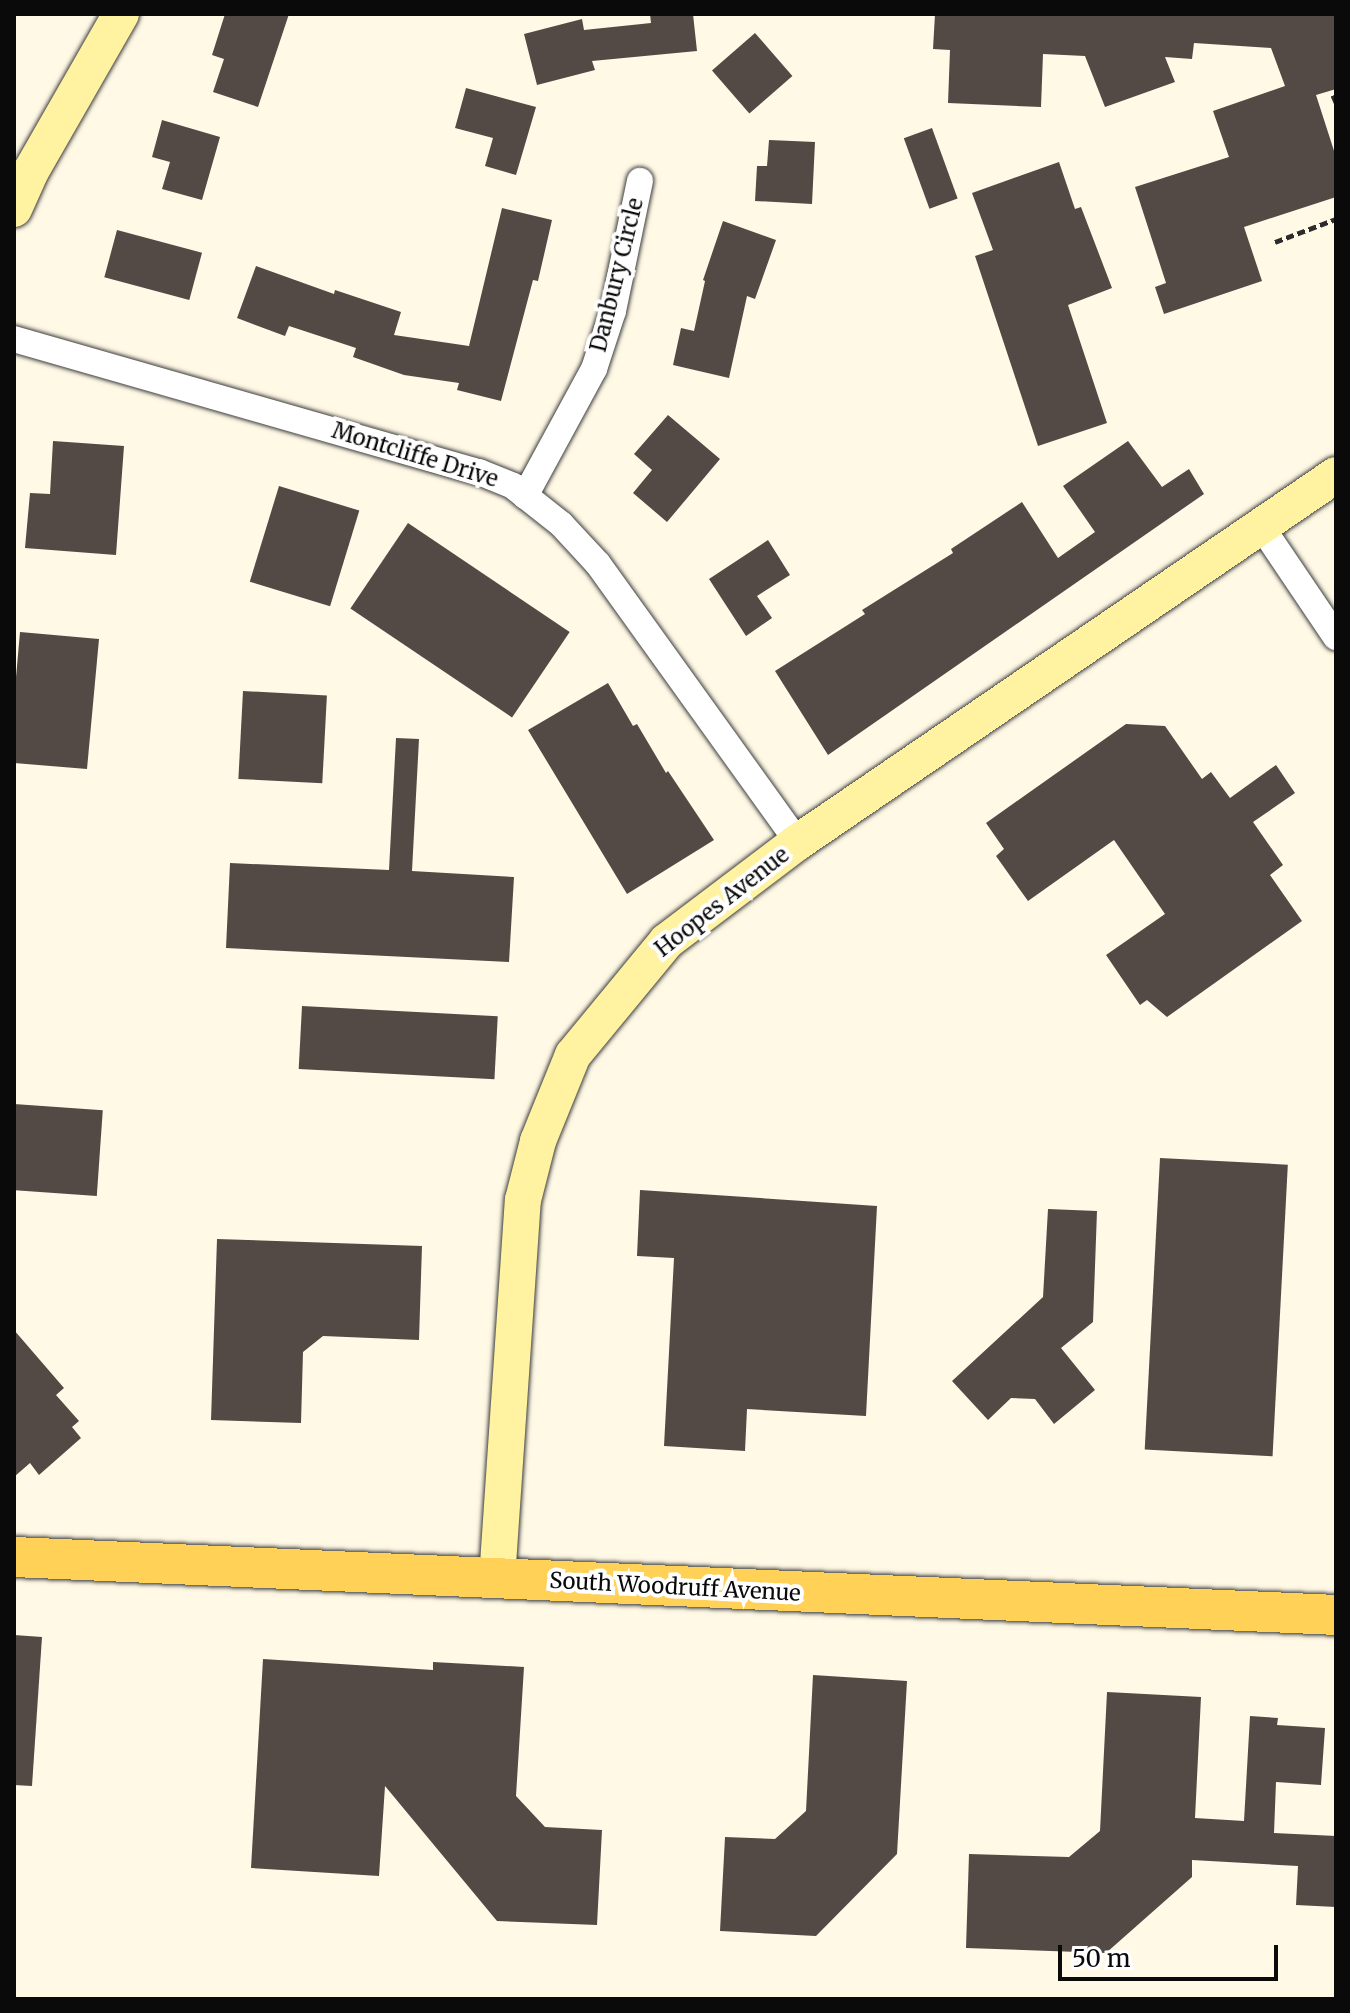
<!DOCTYPE html>
<style>
body{margin:0}
#map{position:relative;width:1350px;height:2013px;overflow:hidden;background:#fff9e6;font-family:Merriweather,serif}
div>[style]{position:absolute}
.building>*{inset:0;background:#534a46;transform-origin:0 0}
.path>*{height:5px;margin-top:-2.5px;transform-origin:0;background:repeating-linear-gradient(90deg,#2c2c2c 0 8px,transparent 0 12px)}
.roads{filter:drop-shadow(0 0 2px #3d3d3d) drop-shadow(0 0 2px #3d3d3d)}
.street>*{height:26px;margin:-13px;padding:0 13px;transform-origin:13px;border-radius:13px;background:#fff}
.secondary>*{height:36px;margin:-18px;padding:0 18px;transform-origin:18px;border-radius:18px;background:#fff2a1}
.primary>*{height:40px;margin:-20px;padding:0 20px;transform-origin:20px;border-radius:20px;background:#ffd156}
span{translate:-50% -50%;white-space:nowrap;text-align:center;line-height:1.15;-webkit-text-stroke:8px #fff;paint-order:stroke}
.street-label{font-size:22px;color:#0a0a0a}
.frame{position:absolute;inset:0;border:16px solid #0a0a0a;pointer-events:none}
.scale{position:absolute;left:1058px;top:1945px;width:220px;height:36px;box-sizing:border-box;border:4px solid #0a0a0a;border-top:0;padding-left:10px;font-size:24px;line-height:28px;white-space:nowrap;color:#0a0a0a;-webkit-text-stroke:6px #fff;paint-order:stroke}
</style>
<div id="map">
<div class="building">
<i style="clip-path:polygon(225px 14px,289px 14px,258px 107px,213px 92px,224px 59px,212px 55px)"></i>
<i style="clip-path:polygon(650px 14px,693px 14px,697px 51px,592px 61px,595px 70px,537px 85px,524px 34px,582px 19px,584px 30px,651px 23px)"></i>
<i style="clip-path:polygon(935px 14px,1336px 14px,1336px 89px,1316px 95px,1336px 157px,1336px 197px,1244px 227px,1262px 281px,1164px 314px,1155px 287px,1166px 283px,1135px 187px,1229px 157px,1213px 111px,1285px 86px,1271px 48px,1194px 43px,1192px 59px,1165px 57px,1175px 82px,1105px 107px,1085px 56px,1043px 54px,1041px 107px,948px 103px,950px 50px,933px 49px)"></i>
<i style="left:755px;top:33px;width:57px;height:57px;rotate:49deg"></i>
<i style="clip-path:polygon(466px 88px,536px 107px,516px 175px,485px 166px,493px 138px,455px 128px)"></i>
<i style="clip-path:polygon(162px 120px,220px 137px,202px 200px,162px 189px,170px 162px,152px 157px)"></i>
<i style="left:932px;top:128px;width:75px;height:30px;rotate:70deg"></i>
<i style="clip-path:polygon(769px 140px,815px 142px,812px 204px,755px 201px,757px 166px,767px 166px)"></i>
<i style="clip-path:polygon(1059px 162px,1075px 209px,1081px 207px,1112px 288px,1068px 305px,1107px 423px,1038px 446px,975px 256px,993px 250px,972px 193px)"></i>
<i style="clip-path:polygon(502px 208px,552px 220px,538px 281px,533px 280px,501px 401px,457px 390px,459px 383px,404px 375px,353px 357px,356px 348px,289px 326px,285px 336px,237px 318px,256px 266px,334px 294px,335px 290px,401px 312px,394px 335px,469px 346px)"></i>
<i style="clip-path:polygon(723px 221px,776px 240px,755px 299px,747px 296px,729px 378px,673px 365px,681px 328px,694px 331px,705px 281px,703px 280px)"></i>
<i style="left:117px;top:230px;width:88px;height:49px;rotate:15deg"></i>
<i style="clip-path:polygon(668px 415px,720px 459px,667px 522px,633px 493px,652px 470px,634px 454px)"></i>
<i style="clip-path:polygon(53px 441px,124px 446px,116px 555px,25px 548px,30px 493px,50px 494px)"></i>
<i style="clip-path:polygon(1128px 441px,1162px 487px,1189px 469px,1204px 494px,828px 755px,775px 671px,865px 614px,862px 610px,953px 553px,951px 549px,1022px 502px,1058px 558px,1095px 532px,1063px 486px)"></i>
<i style="left:279px;top:486px;width:84px;height:100px;rotate:17deg"></i>
<i style="left:408px;top:523px;width:195px;height:103px;rotate:34deg"></i>
<i style="clip-path:polygon(768px 540px,790px 575px,757px 596px,772px 618px,746px 636px,709px 579px)"></i>
<i style="clip-path:polygon(20px 632px,99px 639px,87px 769px,14px 763px,14px 700px)"></i>
<i style="clip-path:polygon(608px 683px,633px 726px,637px 724px,666px 773px,668px 771px,714px 840px,627px 894px,528px 730px)"></i>
<i style="left:243px;top:691px;width:84px;height:88px;rotate:3deg"></i>
<i style="clip-path:polygon(1126px 724px,1165px 726px,1202px 779px,1211px 772px,1230px 798px,1276px 765px,1295px 793px,1253px 822px,1283px 865px,1270px 875px,1302px 921px,1167px 1017px,1147px 1000px,1140px 1005px,1106px 955px,1165px 914px,1114px 840px,1028px 901px,996px 856px,1004px 849px,986px 823px)"></i>
<i style="clip-path:polygon(396px 738px,419px 739px,412px 871px,514px 877px,509px 962px,226px 948px,230px 863px,389px 870px)"></i>
<i style="left:302px;top:1006px;width:196px;height:63px;rotate:3deg"></i>
<i style="left:14px;top:1104px;width:89px;height:86px;rotate:4deg"></i>
<i style="left:1160px;top:1158px;width:128px;height:292px;rotate:3deg"></i>
<i style="clip-path:polygon(640px 1190px,877px 1206px,866px 1416px,747px 1409px,745px 1451px,664px 1446px,674px 1258px,637px 1256px)"></i>
<i style="clip-path:polygon(1048px 1209px,1097px 1211px,1093px 1322px,1061px 1348px,1095px 1390px,1054px 1424px,1035px 1399px,1011px 1398px,988px 1420px,952px 1381px,1043px 1297px)"></i>
<i style="clip-path:polygon(217px 1239px,422px 1246px,419px 1340px,323px 1336px,303px 1352px,301px 1423px,211px 1420px)"></i>
<i style="clip-path:polygon(14px 1330px,64px 1388px,56px 1395px,79px 1421px,72px 1427px,81px 1438px,39px 1475px,30px 1463px,14px 1477px)"></i>
<i style="clip-path:polygon(14px 1635px,42px 1637px,32px 1786px,14px 1785px)"></i>
<i style="clip-path:polygon(263px 1659px,433px 1670px,433px 1662px,524px 1667px,516px 1796px,545px 1827px,602px 1830px,597px 1925px,497px 1921px,385px 1786px,379px 1876px,251px 1868px)"></i>
<i style="clip-path:polygon(813px 1675px,907px 1681px,897px 1854px,816px 1936px,720px 1931px,725px 1837px,775px 1839px,806px 1811px)"></i>
<i style="clip-path:polygon(1107px 1692px,1201px 1697px,1195px 1818px,1244px 1821px,1250px 1716px,1278px 1718px,1277px 1725px,1325px 1728px,1321px 1785px,1276px 1782px,1274px 1833px,1336px 1836px,1336px 1907px,1296px 1905px,1298px 1866px,1192px 1860px,1192px 1877px,1106px 1953px,966px 1948px,969px 1854px,1069px 1857px,1100px 1831px)"></i>
</div>
<div class="path">
<i style="left:1333px;top:95px;width:8px;rotate:67deg"></i>
<i style="left:1275px;top:242px;width:65px;rotate:-20.7deg"></i>
</div>
<div class="roads">
<div class="street">
<i style="left:14px;top:339px;width:484px;rotate:16deg"></i>
<i style="left:479px;top:472px;width:37px;rotate:22deg"></i>
<i style="left:513px;top:486px;width:61px;rotate:38.4deg"></i>
<i style="left:561px;top:524px;width:54px;rotate:47.2deg"></i>
<i style="left:598px;top:564px;width:342px;rotate:54.3deg"></i>
<i style="left:525px;top:496px;width:145px;rotate:-61.5deg"></i>
<i style="left:594px;top:369px;width:61px;rotate:-71.9deg"></i>
<i style="left:613px;top:311px;width:133px;rotate:-78.3deg"></i>
<i style="left:1261px;top:526px;width:134px;rotate:56deg"></i>
</div>
<div class="secondary">
<i style="left:14px;top:209px;width:42px;rotate:-65.9deg"></i>
<i style="left:31px;top:171px;width:181px;rotate:-60.2deg"></i>
<i style="left:497px;top:1579px;width:380px;rotate:-86.1deg"></i>
<i style="left:523px;top:1200px;width:61px;rotate:-75.7deg"></i>
<i style="left:538px;top:1141px;width:93px;rotate:-67.9deg"></i>
<i style="left:573px;top:1055px;width:148px;rotate:-50.5deg"></i>
<i style="left:667px;top:941px;width:164px;rotate:-37.1deg"></i>
<i style="left:798px;top:842px;width:651px;rotate:-34.3deg"></i>
</div>
<div class="primary">
<i style="left:14px;top:1557px;width:1323px;rotate:2.51deg"></i>
</div>
</div>
<div class="street-label">
<span style="left:617px;top:275px;rotate:-76deg">Danbury Circle</span>
<span style="left:415px;top:455px;rotate:17deg">Montcliffe Drive</span>
<span style="left:722px;top:902px;rotate:-38deg">Hoopes Avenue</span>
<span style="left:675px;top:1587px;rotate:3deg">South Woodruff Avenue</span>
</div>
<div class="frame"></div>
<div class="scale">50 m</div>
</div>
